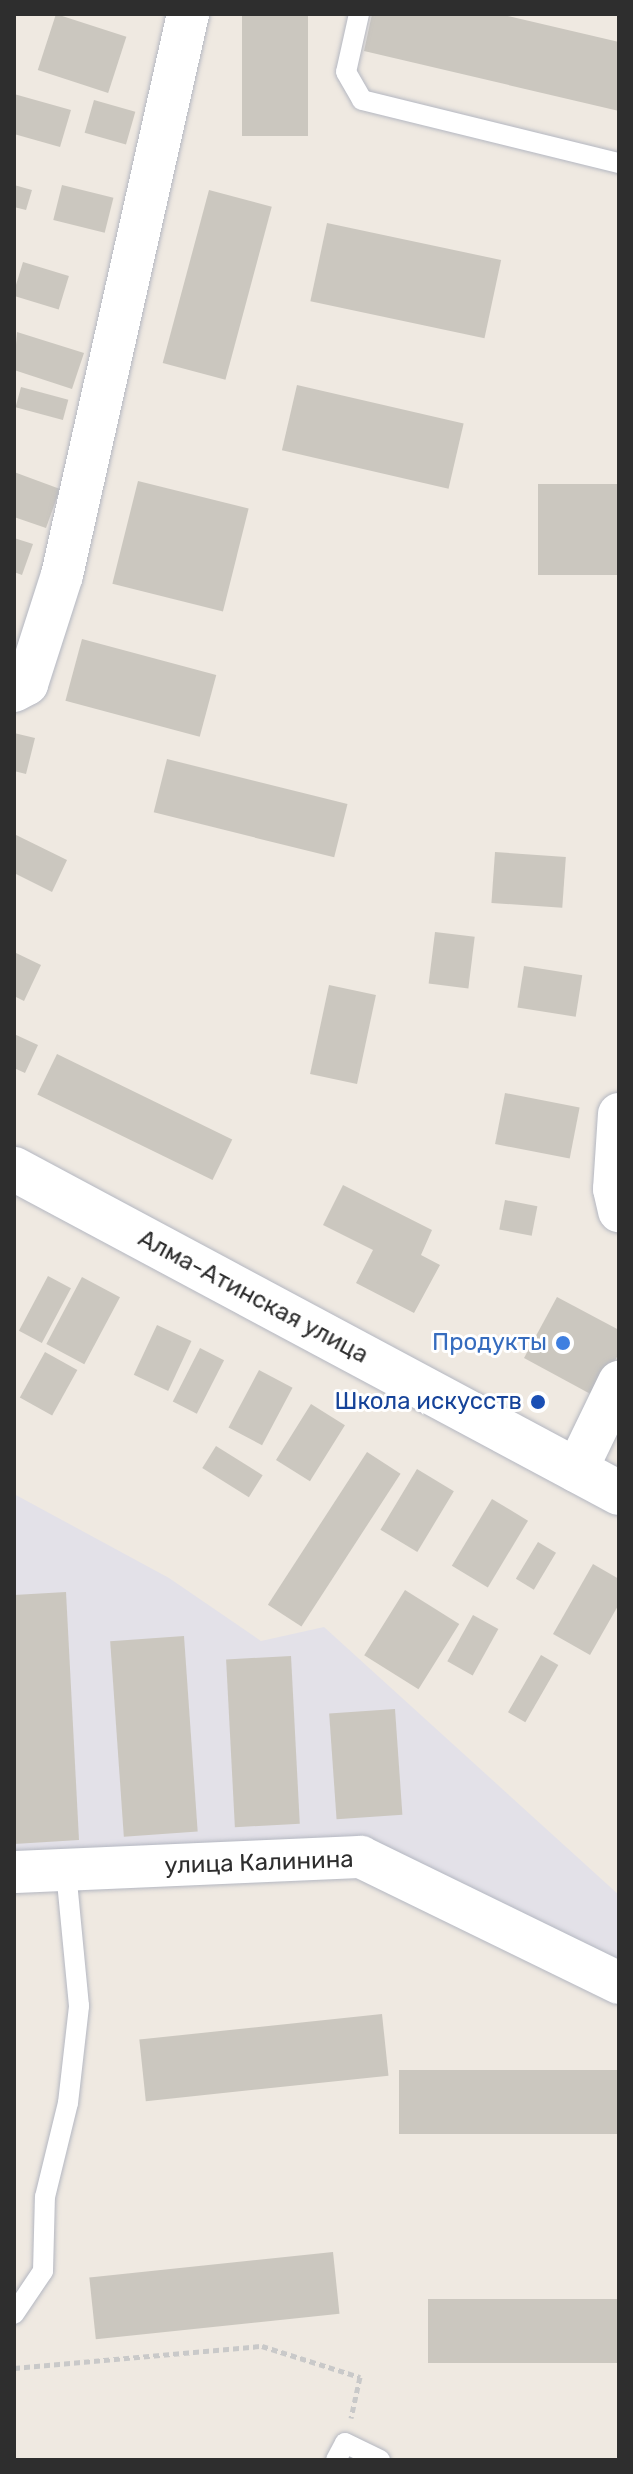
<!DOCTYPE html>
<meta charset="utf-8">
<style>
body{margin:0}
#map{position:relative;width:633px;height:2474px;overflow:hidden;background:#efe9e1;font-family:Rubik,sans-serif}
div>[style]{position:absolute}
.industrial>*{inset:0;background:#e3e1e8}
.building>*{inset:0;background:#cbc7bf;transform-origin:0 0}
.path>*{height:5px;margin-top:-2.5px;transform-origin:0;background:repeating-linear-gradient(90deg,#c9c9c9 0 6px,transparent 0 10px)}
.roads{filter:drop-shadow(0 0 2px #b4b7c1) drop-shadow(0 0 2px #b4b7c1)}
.service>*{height:20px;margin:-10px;padding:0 10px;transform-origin:10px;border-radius:10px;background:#fff}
.minor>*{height:42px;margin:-21px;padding:0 21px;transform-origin:21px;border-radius:21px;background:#fff}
.secondary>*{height:44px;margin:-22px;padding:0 22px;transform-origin:22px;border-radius:22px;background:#fff}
.dots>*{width:22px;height:22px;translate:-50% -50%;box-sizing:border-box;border:4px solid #fff;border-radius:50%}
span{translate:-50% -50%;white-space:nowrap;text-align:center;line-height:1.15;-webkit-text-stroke:6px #fff;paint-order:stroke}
.street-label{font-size:24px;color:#2e2e2e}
.shop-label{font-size:24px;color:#366cbe}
.right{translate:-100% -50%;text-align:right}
.transit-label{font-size:24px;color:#164399}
.frame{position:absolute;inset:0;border:16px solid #2e2e2e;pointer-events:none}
</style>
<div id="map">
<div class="industrial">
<i style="clip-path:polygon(14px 1494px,169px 1578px,261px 1641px,324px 1627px,619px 1895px,619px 1977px,364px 1842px,14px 1873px)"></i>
</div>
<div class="building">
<i style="left:56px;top:14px;width:74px;height:59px;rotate:18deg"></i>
<i style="left:242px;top:14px;width:66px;height:122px"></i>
<i style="clip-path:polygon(372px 14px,499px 14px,619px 42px,619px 111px,364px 51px)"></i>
<i style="clip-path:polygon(14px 94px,71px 110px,60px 147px,14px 134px)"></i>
<i style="left:94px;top:100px;width:43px;height:34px;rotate:16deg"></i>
<i style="clip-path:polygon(14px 185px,32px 190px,26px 210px,14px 207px)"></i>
<i style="left:62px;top:185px;width:53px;height:36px;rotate:14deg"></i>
<i style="left:209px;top:190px;width:65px;height:179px;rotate:15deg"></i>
<i style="left:327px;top:223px;width:178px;height:80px;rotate:12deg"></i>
<i style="left:23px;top:262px;width:48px;height:35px;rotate:17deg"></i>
<i style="clip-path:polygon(17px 332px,84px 353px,72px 389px,14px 370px)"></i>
<i style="left:297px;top:385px;width:171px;height:67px;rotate:13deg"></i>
<i style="left:21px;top:387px;width:49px;height:21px;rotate:15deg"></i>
<i style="clip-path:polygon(14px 472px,60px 489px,46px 528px,14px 517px)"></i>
<i style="left:138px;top:481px;width:114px;height:106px;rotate:14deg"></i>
<i style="left:538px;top:484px;width:81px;height:91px"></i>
<i style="clip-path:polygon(14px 538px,33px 544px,22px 575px,14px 572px)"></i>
<i style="left:82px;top:639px;width:139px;height:64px;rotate:15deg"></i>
<i style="clip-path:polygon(14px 733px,35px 738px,26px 774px,14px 771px)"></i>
<i style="left:167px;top:759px;width:186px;height:55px;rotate:14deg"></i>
<i style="clip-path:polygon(14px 834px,67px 860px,52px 892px,14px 873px)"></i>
<i style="left:495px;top:852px;width:71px;height:51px;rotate:4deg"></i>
<i style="left:435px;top:932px;width:40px;height:52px;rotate:7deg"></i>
<i style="clip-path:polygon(14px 952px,41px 965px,24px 1001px,14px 996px)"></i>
<i style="left:524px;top:966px;width:59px;height:42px;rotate:9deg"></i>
<i style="left:329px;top:985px;width:48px;height:91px;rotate:12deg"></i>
<i style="clip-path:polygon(14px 1034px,38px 1045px,25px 1073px,14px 1068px)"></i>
<i style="left:57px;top:1054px;width:195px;height:45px;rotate:26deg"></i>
<i style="left:505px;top:1093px;width:76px;height:52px;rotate:11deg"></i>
<i style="clip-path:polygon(343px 1185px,432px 1230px,421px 1255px,440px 1265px,414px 1313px,356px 1283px,373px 1250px,323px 1225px)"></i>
<i style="left:505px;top:1200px;width:33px;height:30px;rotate:11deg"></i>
<i style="left:48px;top:1276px;width:26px;height:62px;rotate:28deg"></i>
<i style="left:82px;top:1277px;width:43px;height:76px;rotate:28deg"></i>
<i style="clip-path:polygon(557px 1297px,619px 1330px,619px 1353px,596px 1397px,524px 1358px)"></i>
<i style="left:157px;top:1325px;width:38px;height:55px;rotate:25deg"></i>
<i style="left:200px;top:1348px;width:27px;height:60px;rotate:27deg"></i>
<i style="left:45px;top:1352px;width:37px;height:52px;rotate:29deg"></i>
<i style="left:259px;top:1370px;width:38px;height:65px;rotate:28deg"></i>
<i style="left:311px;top:1404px;width:40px;height:66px;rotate:32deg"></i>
<i style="left:216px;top:1446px;width:55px;height:26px;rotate:32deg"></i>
<i style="left:367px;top:1452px;width:40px;height:182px;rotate:33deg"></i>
<i style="left:417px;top:1469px;width:43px;height:71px;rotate:31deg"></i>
<i style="left:492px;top:1499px;width:42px;height:78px;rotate:31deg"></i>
<i style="left:538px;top:1542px;width:21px;height:43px;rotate:31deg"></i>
<i style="clip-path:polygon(593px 1564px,619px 1579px,619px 1604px,590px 1655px,553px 1634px)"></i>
<i style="left:405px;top:1590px;width:64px;height:77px;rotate:32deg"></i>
<i style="clip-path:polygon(66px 1592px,79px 1840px,14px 1844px,14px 1595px)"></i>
<i style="left:473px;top:1615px;width:29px;height:53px;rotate:29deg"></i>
<i style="left:184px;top:1636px;width:196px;height:74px;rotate:86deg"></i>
<i style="left:541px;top:1655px;width:20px;height:66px;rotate:30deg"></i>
<i style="left:291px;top:1656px;width:168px;height:65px;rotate:87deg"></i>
<i style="left:395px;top:1709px;width:106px;height:66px;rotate:86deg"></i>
<i style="left:382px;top:2014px;width:62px;height:244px;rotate:84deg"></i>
<i style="left:619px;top:2070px;width:64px;height:220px;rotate:90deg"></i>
<i style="left:333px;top:2252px;width:62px;height:245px;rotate:84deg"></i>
<i style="left:619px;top:2299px;width:64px;height:191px;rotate:90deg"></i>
</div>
<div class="path">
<i style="left:14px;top:2368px;width:249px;rotate:-5.1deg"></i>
<i style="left:262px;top:2346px;width:103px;rotate:17.6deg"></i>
<i style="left:360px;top:2377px;width:42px;rotate:102.4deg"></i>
</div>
<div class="roads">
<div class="service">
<i style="left:359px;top:14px;width:59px;rotate:102.6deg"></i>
<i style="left:346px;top:72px;width:32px;rotate:60deg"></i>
<i style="left:362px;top:100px;width:265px;rotate:13.8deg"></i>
<i style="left:14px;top:2314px;width:52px;rotate:-56deg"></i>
<i style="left:43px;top:2271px;width:74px;rotate:-88.5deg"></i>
<i style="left:45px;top:2197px;width:97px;rotate:-76.3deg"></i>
<i style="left:68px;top:2103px;width:98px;rotate:-83.5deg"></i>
<i style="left:79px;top:2006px;width:137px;rotate:-95.5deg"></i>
<i style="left:336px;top:2460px;width:19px;rotate:-62deg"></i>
<i style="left:345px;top:2443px;width:39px;rotate:26deg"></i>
</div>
<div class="minor">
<i style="left:14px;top:691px;width:15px;rotate:-28deg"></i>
<i style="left:27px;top:684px;width:114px;rotate:-72.2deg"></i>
<i style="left:62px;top:575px;width:575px;rotate:-77.34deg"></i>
<i style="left:619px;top:1114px;width:75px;rotate:93.8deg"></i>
<i style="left:614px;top:1189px;width:23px;rotate:77deg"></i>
<i style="left:576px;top:1471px;width:99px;rotate:-64.2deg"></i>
<i style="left:14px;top:1872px;width:347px;rotate:-2.5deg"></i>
<i style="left:361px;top:1857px;width:287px;rotate:26deg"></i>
</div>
<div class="secondary">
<i style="left:14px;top:1169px;width:686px;rotate:28.17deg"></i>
</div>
</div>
<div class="dots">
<i style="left:563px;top:1343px;background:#3f7fe0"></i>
<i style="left:538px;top:1402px;background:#1a4fb4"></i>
</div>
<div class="street-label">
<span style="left:253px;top:1297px;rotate:28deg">Алма-Атинская улица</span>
<span style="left:259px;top:1863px;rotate:-2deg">улица Калинина</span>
</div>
<div class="shop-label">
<span class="right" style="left:547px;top:1343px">Продукты</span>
</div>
<div class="transit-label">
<span class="right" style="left:522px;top:1402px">Школа искусств</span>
</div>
<div class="frame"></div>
</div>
